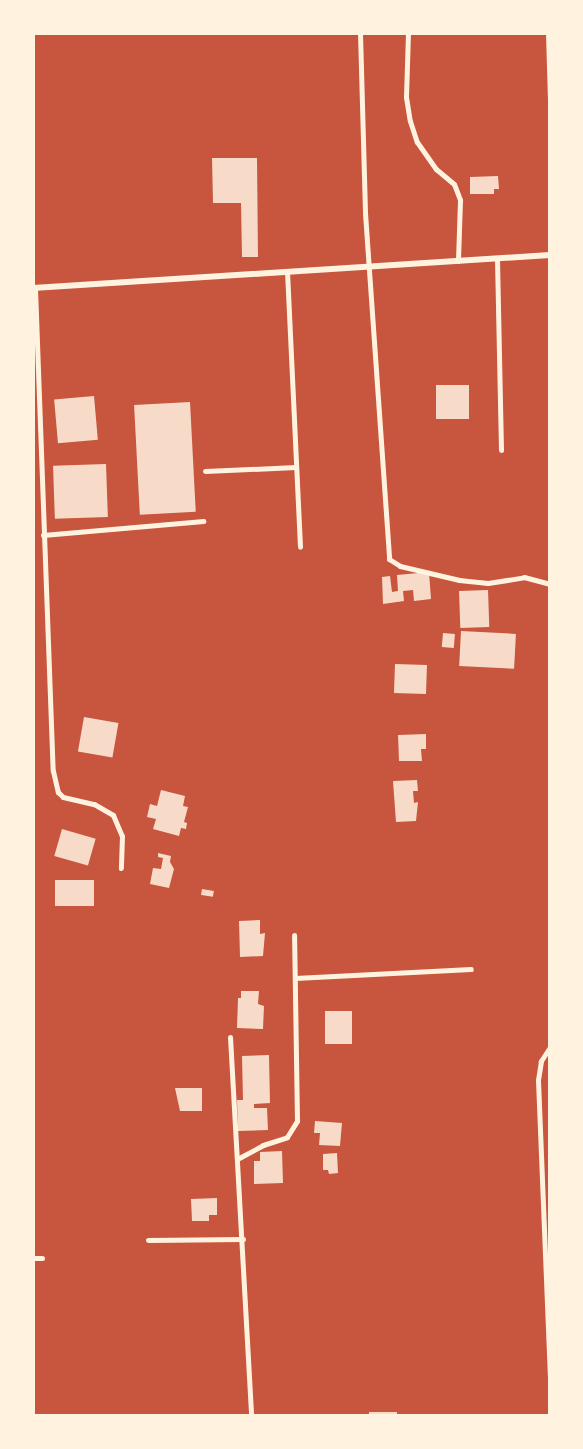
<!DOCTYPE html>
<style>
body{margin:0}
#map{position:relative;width:583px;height:1449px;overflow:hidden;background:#c8553d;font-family:"Sofia Sans Condensed",sans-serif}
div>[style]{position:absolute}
.building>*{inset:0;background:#f7dbc8;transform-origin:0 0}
.minor>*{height:5px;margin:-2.5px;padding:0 2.5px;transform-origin:2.5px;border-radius:2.5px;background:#fff3e0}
.tertiary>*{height:6px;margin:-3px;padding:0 3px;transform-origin:3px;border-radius:3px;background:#fff3e0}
span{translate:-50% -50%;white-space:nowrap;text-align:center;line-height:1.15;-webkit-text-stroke:5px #fff3e0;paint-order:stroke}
.frame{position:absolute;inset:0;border:35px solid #fff3e0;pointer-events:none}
</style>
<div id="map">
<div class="building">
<i style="clip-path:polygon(212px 158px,257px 158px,258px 257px,242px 257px,241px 203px,213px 203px)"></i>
<i style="clip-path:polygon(498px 176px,499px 189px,494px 189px,494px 194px,470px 194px,470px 177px)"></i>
<i style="left:436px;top:385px;width:33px;height:34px"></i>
<i style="left:94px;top:396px;width:44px;height:40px;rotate:85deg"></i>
<i style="left:190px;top:402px;width:110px;height:56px;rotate:87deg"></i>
<i style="left:106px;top:464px;width:53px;height:53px;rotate:88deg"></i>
<i style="clip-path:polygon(429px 572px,431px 599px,414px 601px,413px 590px,403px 591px,404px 601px,383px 604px,382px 577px,390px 576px,392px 592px,398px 591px,397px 575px)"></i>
<i style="left:488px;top:590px;width:37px;height:29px;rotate:88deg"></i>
<i style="left:461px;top:631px;width:55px;height:35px;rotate:3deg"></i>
<i style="left:443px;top:633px;width:12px;height:14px;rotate:5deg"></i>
<i style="left:395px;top:664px;width:32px;height:29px;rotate:2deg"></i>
<i style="left:84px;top:717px;width:35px;height:35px;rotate:10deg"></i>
<i style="clip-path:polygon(426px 734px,426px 749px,421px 749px,422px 761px,399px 761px,398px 735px)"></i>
<i style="clip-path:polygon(417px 780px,418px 791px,413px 791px,414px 803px,418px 802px,416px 821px,396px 822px,393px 781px)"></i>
<i style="clip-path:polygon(161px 790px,185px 796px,183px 806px,188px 807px,184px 822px,187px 823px,186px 829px,181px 828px,179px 836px,153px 829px,156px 819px,147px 817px,150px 804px,157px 806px)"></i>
<i style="left:62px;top:829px;width:35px;height:28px;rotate:16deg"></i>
<i style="clip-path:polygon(158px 853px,171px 856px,170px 862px,174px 869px,169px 888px,150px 884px,153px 868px,161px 869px,163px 858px,158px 857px)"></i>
<i style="left:55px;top:880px;width:39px;height:26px"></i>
<i style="left:202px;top:889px;width:12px;height:6px;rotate:9deg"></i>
<i style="clip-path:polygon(260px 920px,260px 934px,265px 933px,263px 956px,240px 957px,239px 921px)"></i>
<i style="clip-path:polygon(241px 991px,259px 991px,258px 1004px,264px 1006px,263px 1029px,237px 1028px,238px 998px,241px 998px)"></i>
<i style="left:325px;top:1011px;width:27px;height:33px"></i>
<i style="clip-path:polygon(269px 1055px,270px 1103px,254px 1104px,254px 1108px,267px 1108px,268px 1130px,238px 1131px,237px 1100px,243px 1100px,242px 1056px)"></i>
<i style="clip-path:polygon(175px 1088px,202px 1088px,202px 1111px,180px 1111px)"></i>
<i style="clip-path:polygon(315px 1121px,342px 1123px,340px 1146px,319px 1145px,320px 1133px,314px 1133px)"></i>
<i style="clip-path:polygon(282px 1151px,283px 1183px,254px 1184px,254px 1161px,260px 1161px,260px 1152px)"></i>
<i style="clip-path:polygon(337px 1153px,338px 1173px,329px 1174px,328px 1170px,323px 1170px,323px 1154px)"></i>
<i style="clip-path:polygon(217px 1198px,217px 1215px,209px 1215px,209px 1221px,192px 1221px,191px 1199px)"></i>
<i style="left:369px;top:1412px;width:28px;height:4px"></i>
</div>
<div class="minor">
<i style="left:360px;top:33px;width:180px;rotate:88.4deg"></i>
<i style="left:365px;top:213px;width:347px;rotate:86deg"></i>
<i style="left:389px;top:559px;width:13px;rotate:32deg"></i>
<i style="left:400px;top:566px;width:61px;rotate:13.3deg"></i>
<i style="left:459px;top:580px;width:29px;rotate:6deg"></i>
<i style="left:488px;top:583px;width:36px;rotate:-9deg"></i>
<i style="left:524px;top:577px;width:27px;rotate:15deg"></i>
<i style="left:408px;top:33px;width:64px;rotate:91.8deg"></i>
<i style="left:406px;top:97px;width:24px;rotate:81deg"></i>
<i style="left:410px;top:121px;width:22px;rotate:72deg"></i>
<i style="left:417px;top:142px;width:33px;rotate:55deg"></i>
<i style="left:436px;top:169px;width:23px;rotate:40deg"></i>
<i style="left:454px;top:184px;width:17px;rotate:69deg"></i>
<i style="left:460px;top:200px;width:61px;rotate:91.9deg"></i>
<i style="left:548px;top:33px;width:69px;rotate:88.3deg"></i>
<i style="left:497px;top:259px;width:191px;rotate:88.8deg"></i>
<i style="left:287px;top:271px;width:276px;rotate:87.3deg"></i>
<i style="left:35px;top:288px;width:483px;rotate:87.9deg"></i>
<i style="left:53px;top:771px;width:22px;rotate:77deg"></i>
<i style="left:58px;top:792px;width:7px;rotate:45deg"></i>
<i style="left:63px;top:797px;width:32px;rotate:13deg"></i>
<i style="left:94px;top:804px;width:22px;rotate:30deg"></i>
<i style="left:113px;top:815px;width:23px;rotate:67deg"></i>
<i style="left:122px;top:836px;width:32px;rotate:92deg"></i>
<i style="left:205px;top:471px;width:91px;rotate:-2.5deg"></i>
<i style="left:43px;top:535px;width:161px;rotate:-5deg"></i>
<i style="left:295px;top:978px;width:176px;rotate:-2.9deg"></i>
<i style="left:230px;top:1037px;width:380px;rotate:86.8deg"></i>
<i style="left:550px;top:1047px;width:17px;rotate:123deg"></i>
<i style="left:541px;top:1061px;width:19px;rotate:99deg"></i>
<i style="left:538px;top:1080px;width:297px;rotate:87.7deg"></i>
<i style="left:239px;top:1158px;width:27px;rotate:-28deg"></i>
<i style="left:263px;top:1145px;width:25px;rotate:-18deg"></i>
<i style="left:287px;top:1137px;width:19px;rotate:-58deg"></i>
<i style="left:297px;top:1121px;width:186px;rotate:-90.9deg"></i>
<i style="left:148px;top:1240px;width:95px;rotate:-0.6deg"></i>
<i style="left:33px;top:1258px;width:9px"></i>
</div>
<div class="tertiary">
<i style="left:33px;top:288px;width:518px;rotate:-3.65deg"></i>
</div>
<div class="frame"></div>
</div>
